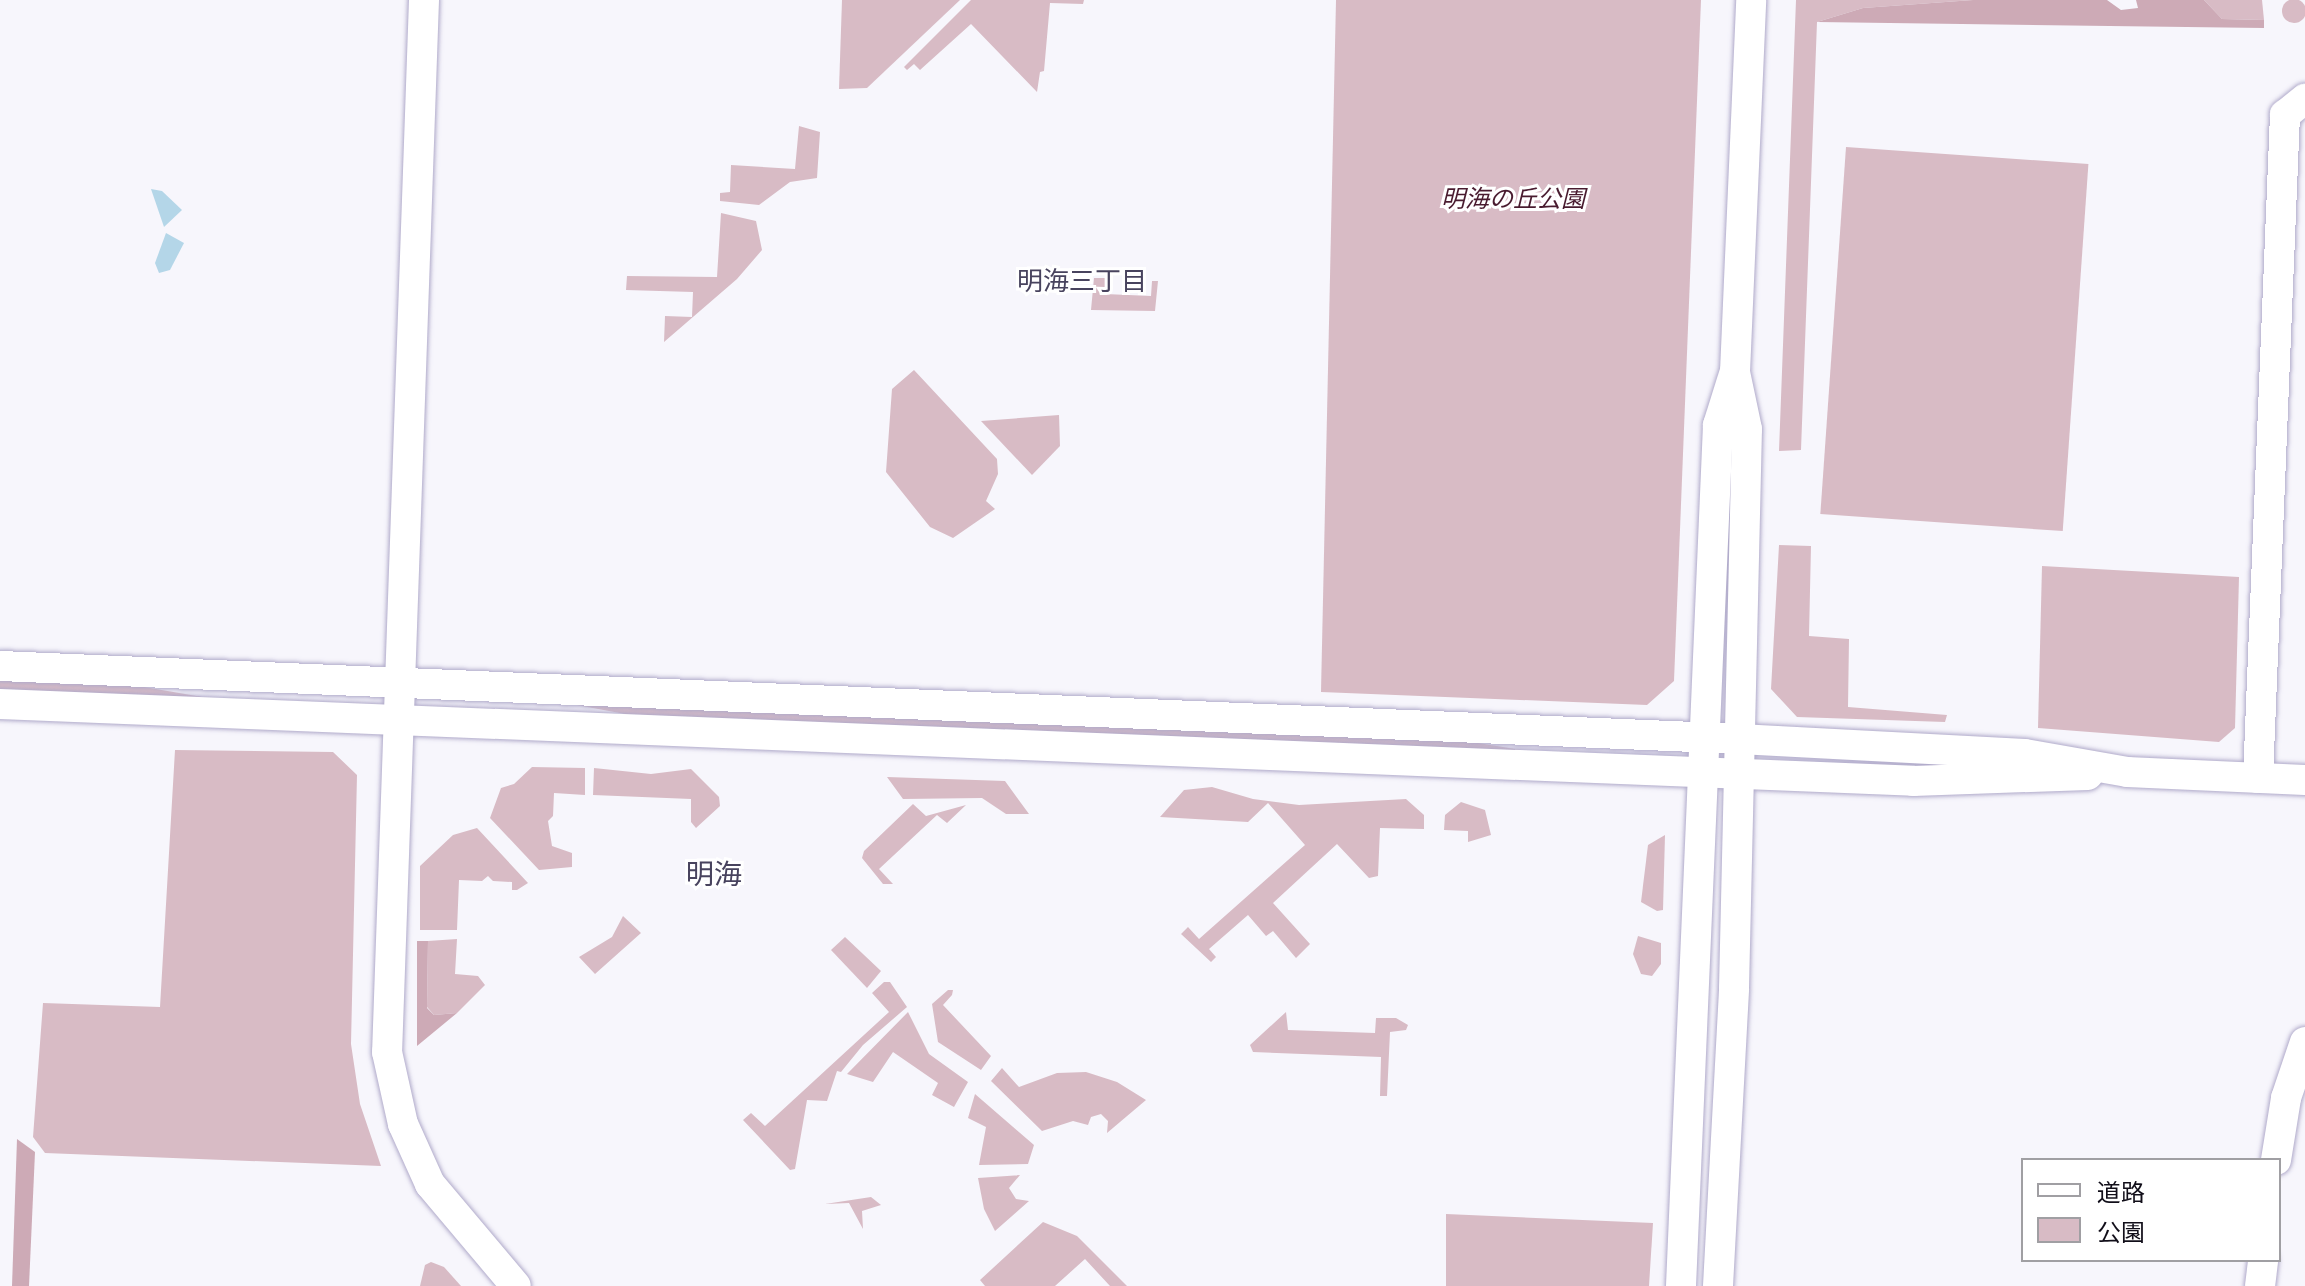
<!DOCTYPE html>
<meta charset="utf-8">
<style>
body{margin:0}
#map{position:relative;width:2305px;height:1286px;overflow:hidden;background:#f7f6fc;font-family:Georgia,"Noto Sans JP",serif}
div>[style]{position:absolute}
.green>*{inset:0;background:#d8bbc5;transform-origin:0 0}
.round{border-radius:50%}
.forest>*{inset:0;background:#cdaab6}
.water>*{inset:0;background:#b4d6e8}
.roads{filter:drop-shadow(0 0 2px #b0aaca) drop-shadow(0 0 2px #b0aaca)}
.minor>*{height:30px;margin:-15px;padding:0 15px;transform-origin:15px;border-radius:15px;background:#fff}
span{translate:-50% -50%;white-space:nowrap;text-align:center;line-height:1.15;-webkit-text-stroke:6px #fff;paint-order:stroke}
.park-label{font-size:24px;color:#491b2f;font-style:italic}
.neighbourhood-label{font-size:26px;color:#48435e}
.quarter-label{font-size:28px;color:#48435e}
.legend{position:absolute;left:2021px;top:1158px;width:260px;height:104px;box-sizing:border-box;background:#fff;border:2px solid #a09fa3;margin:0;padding:10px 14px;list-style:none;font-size:24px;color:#110e19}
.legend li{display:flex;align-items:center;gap:16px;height:40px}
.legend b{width:40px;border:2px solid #a09fa3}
</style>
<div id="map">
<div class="green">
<i class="round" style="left:2282px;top:-1px;width:24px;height:24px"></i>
<i style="clip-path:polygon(842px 0,960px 0,867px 88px,839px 89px)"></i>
<i style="clip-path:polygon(971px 0,1084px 0,1083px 4px,1050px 3px,1044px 71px,1040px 72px,1037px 92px,971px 24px,920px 70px,914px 64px,907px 70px,904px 67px)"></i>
<i style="clip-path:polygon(1336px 0,1701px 0,1674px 681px,1647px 705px,1321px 692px)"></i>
<i style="clip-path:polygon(1796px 0,1973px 0,1863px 8px,1817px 22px,1801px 450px,1779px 451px)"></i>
<i style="clip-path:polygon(2204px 0,2262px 0,2264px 20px,2222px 19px)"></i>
<i style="clip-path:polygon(799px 126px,820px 132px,817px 178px,790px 182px,759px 205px,720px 201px,720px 193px,730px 192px,731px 165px,795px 169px)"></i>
<i style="left:1846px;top:147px;width:243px;height:368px;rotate:4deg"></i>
<i style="clip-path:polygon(721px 213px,756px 221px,762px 250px,737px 279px,664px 342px,665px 316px,692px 317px,693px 292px,626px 290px,627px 276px,717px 277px)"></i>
<i style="clip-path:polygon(1094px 278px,1105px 278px,1105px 294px,1151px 296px,1152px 281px,1158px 281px,1155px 311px,1091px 310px)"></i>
<i style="clip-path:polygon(914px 370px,997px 459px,998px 474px,986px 501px,995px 509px,953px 538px,930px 527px,886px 472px,892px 389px)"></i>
<i style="clip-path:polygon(1059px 415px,1060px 446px,1032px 475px,981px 421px)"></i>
<i style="clip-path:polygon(1779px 545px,1811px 546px,1809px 636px,1849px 639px,1848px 707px,1947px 715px,1945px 722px,1797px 717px,1771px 689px)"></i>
<i style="clip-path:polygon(2042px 566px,2239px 577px,2235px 728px,2219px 742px,2038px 728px)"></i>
<i style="clip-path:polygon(0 679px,127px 684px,208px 698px,0 692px)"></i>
<i style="clip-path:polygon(577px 705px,1441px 737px,1528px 751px,641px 717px)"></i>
<i style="clip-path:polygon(175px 750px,333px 752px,357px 775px,351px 1044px,360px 1104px,381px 1166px,45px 1153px,33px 1137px,43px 1003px,160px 1007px)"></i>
<i style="clip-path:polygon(532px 767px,585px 768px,585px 795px,554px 793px,553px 816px,548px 821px,552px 846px,572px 853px,572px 867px,539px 870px,490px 818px,501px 788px,514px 784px)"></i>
<i style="clip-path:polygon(594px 768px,651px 774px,691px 769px,719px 797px,720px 806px,696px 828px,691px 822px,691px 799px,593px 795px)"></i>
<i style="clip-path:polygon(887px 777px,1005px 781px,1029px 814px,1006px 814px,982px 798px,903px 799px)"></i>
<i style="clip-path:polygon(1212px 787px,1253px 799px,1299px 805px,1406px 799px,1424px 815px,1424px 829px,1380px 828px,1378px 876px,1369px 878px,1337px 844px,1273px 903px,1310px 944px,1296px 958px,1273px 931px,1266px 936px,1248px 915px,1209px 949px,1216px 957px,1211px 962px,1181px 934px,1188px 927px,1199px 939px,1305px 845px,1268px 803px,1248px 822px,1160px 817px,1184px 790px)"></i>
<i style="clip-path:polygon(1461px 802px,1485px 810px,1491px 835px,1468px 842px,1468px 831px,1444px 830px,1445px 815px)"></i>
<i style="clip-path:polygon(913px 804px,926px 816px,966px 805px,947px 823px,937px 815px,879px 869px,893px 884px,883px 884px,862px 858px,864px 851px)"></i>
<i style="clip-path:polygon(477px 828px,528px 883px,517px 890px,512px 890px,512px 882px,493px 881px,488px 876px,482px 881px,459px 880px,457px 930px,420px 930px,420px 866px,453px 835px)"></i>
<i style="clip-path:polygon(1665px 835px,1663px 910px,1657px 911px,1641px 902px,1648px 845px)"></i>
<i style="clip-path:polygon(623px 916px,641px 933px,595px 974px,579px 957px,612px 937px)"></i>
<i style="clip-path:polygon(1638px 936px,1661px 943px,1661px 964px,1652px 976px,1641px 974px,1633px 954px)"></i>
<i style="clip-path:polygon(845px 937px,881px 971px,867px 988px,831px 950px)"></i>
<i style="clip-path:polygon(457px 939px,455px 974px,478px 976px,485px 985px,457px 1013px,434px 1015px,427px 1007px,428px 941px)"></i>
<i style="clip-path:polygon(884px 982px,890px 982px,907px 1007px,863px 1045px,841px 1072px,837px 1071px,827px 1101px,807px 1100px,795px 1169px,790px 1170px,743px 1120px,751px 1113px,765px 1126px,889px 1012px,872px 993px)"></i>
<i style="clip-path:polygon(948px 990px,953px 990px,952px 995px,943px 1005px,991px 1056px,981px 1070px,938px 1042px,932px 1004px)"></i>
<i style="clip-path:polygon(908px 1012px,929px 1054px,968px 1082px,954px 1107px,932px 1095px,938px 1083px,893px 1052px,873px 1082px,847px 1074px)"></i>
<i style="clip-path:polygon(1286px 1012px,1288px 1030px,1375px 1033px,1376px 1018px,1396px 1018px,1408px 1025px,1406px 1030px,1390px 1032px,1387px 1096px,1380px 1096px,1381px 1057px,1253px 1052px,1250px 1045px)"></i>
<i style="clip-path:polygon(1002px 1068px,1019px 1087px,1057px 1073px,1086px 1072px,1117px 1082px,1146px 1100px,1107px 1133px,1108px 1121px,1101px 1114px,1091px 1117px,1088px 1125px,1073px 1121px,1042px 1131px,991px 1081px)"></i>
<i style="clip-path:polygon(975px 1094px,1034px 1145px,1028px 1164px,979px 1165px,986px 1127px,968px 1118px)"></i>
<i style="clip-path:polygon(1020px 1175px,1009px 1188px,1016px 1199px,1029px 1201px,995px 1231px,984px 1209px,978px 1178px)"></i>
<i style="clip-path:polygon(871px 1197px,881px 1205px,862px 1211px,863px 1229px,849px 1203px,825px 1204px)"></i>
<i style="clip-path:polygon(1446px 1214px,1653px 1223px,1649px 1286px,1446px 1286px)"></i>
<i style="clip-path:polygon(1043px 1222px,1077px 1236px,1127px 1286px,1110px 1286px,1085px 1259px,1055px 1286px,985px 1286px,980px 1280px)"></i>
<i style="clip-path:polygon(431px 1262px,444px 1267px,461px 1286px,420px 1286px,425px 1265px)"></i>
</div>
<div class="forest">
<i style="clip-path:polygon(1973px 0,2107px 0,2121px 10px,2138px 8px,2136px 0,2204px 0,2222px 19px,2264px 20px,2264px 28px,1817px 22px,1863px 8px)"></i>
<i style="clip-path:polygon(417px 941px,428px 941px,427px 1008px,434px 1015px,457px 1013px,417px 1046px)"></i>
<i style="clip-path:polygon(17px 1139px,35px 1152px,29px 1286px,12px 1286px)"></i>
</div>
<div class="water">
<i style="clip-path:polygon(151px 189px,162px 191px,182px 210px,164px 227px)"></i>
<i style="clip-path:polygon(166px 233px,184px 243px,170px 270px,159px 273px,155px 263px)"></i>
</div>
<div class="roads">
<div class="minor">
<i style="left:424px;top:0;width:1053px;rotate:92.01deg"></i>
<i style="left:387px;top:1052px;width:74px;rotate:77.5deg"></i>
<i style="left:403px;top:1124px;width:66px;rotate:65.8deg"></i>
<i style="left:430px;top:1184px;width:133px;rotate:49.9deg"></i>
<i style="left:0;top:666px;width:1741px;rotate:2.4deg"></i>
<i style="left:1739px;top:739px;width:286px;rotate:3deg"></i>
<i style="left:2025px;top:754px;width:104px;rotate:10deg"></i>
<i style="left:2127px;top:772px;width:178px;rotate:2.6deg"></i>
<i style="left:0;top:704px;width:1915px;rotate:2.3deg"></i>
<i style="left:1913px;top:781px;width:175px;rotate:-2deg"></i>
<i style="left:2258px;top:778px;width:664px;rotate:-87.67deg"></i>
<i style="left:2285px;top:115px;width:26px;rotate:-39deg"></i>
<i style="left:2276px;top:1160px;width:63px;rotate:-80.8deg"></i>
<i style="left:2286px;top:1098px;width:59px;rotate:-71.3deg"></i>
<i style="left:1681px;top:1286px;width:862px;rotate:-87.54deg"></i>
<i style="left:1718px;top:425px;width:53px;rotate:-72.6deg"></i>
<i style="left:1718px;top:1286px;width:298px;rotate:-86.9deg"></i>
<i style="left:1734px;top:988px;width:559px;rotate:-88.67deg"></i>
<i style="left:1747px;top:429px;width:58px;rotate:-101.9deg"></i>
<i style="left:1735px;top:372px;width:372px;rotate:-87.5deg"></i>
<i style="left:2260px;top:1286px;width:26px;rotate:-83deg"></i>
</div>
</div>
<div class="park-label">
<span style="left:1513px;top:197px">明海の丘公園</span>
</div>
<div class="neighbourhood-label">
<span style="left:1082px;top:279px">明海三丁目</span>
</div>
<div class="quarter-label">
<span style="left:714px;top:872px">明海</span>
</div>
<ul class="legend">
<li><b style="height:10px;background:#fff"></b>道路</li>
<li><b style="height:22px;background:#d8bbc5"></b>公園</li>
</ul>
</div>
